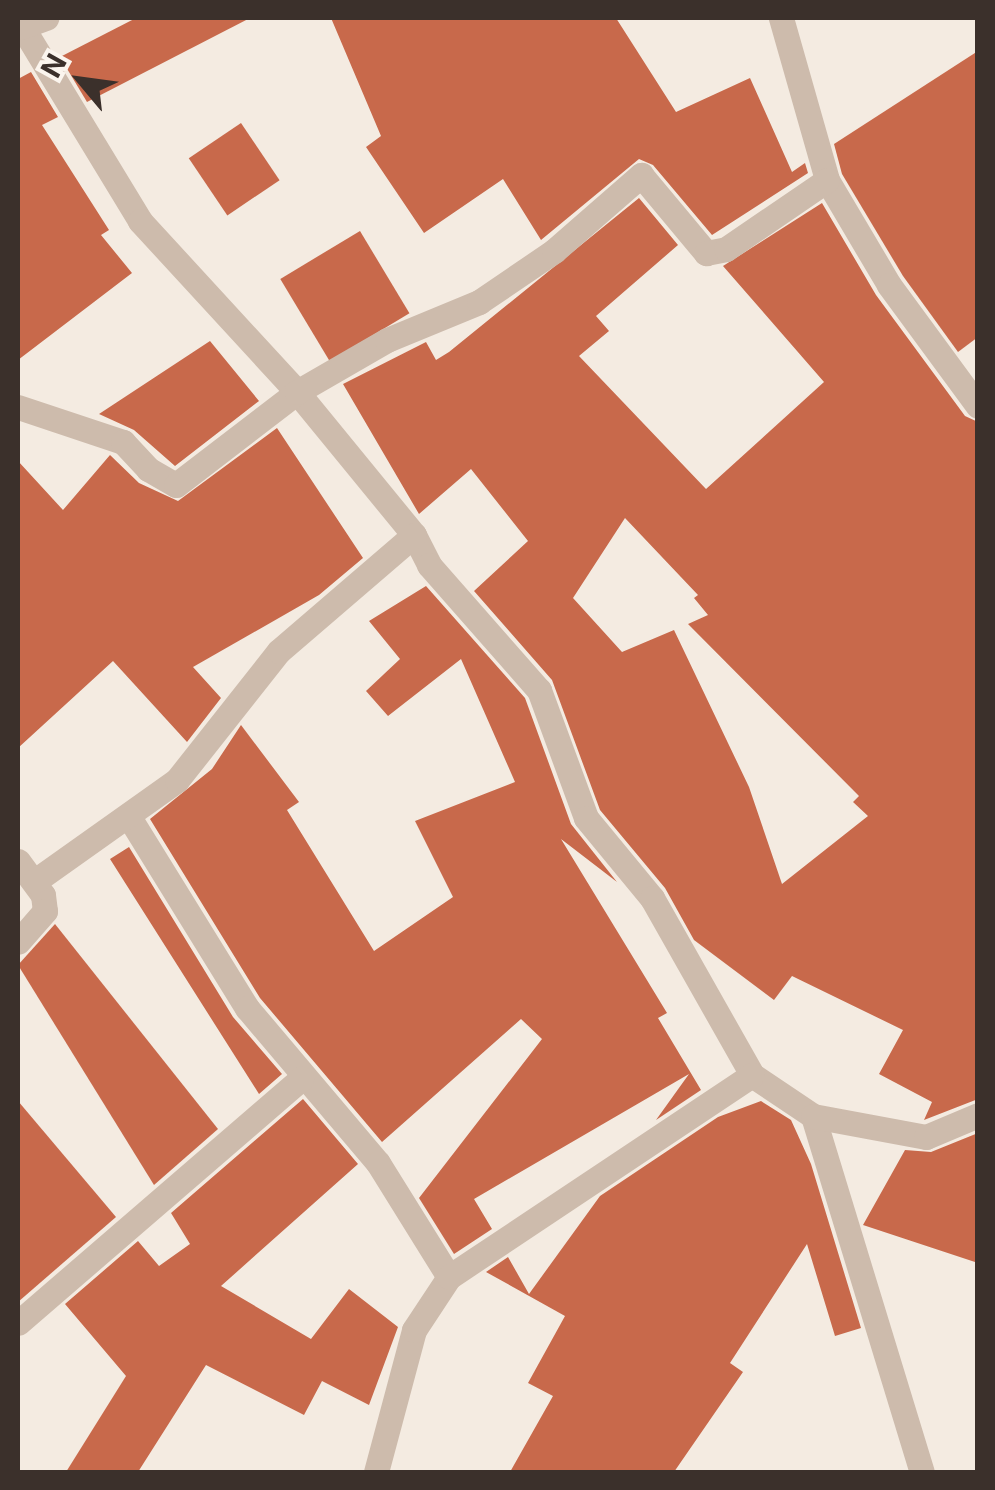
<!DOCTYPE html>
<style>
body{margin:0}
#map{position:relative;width:995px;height:1490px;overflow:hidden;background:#f4ebe1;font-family:Inter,sans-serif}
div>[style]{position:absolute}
.building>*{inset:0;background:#c8694b;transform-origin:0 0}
.street>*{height:25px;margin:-12.5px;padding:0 12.5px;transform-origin:12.5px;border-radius:12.5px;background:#cdbbac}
span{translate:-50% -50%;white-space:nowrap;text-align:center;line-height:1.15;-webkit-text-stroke:10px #fbf5ee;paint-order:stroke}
.frame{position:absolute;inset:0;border:20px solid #3b302b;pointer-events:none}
.north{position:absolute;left:30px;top:30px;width:100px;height:100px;-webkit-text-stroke:8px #fbf5ee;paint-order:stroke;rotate:299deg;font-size:28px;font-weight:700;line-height:40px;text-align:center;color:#3b302b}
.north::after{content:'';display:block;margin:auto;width:35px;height:45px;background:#3b302b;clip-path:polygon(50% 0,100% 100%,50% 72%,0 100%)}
</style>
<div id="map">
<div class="building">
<i style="clip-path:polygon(136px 18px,250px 18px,87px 102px,60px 57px)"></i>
<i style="clip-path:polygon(331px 18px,616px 18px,676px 112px,750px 78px,792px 172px,805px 163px,808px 173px,712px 235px,653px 165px,639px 159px,541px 240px,503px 179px,424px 233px,366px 147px,381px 136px)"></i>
<i style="clip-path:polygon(978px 51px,978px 337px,958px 352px,903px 276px,842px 174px,834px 144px)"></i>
<i style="clip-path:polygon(31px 72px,58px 117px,42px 125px,109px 230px,101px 235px,132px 273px,18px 360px,18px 79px)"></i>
<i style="left:241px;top:123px;width:69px;height:63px;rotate:56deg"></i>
<i style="clip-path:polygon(evenodd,639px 198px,678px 245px,596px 316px,609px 331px,579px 356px,706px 489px,824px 382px,723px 266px,822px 203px,876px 295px,965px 416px,978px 422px,978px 1099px,924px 1120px,932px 1102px,879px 1074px,903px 1030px,792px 976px,774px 1000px,694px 940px,665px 888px,600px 810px,552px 680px,474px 591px,528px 541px,471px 469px,419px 514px,343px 384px,426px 342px,436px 360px,449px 352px,639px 198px,625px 518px,698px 595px,694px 598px,708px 615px,688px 624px,859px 796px,853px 802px,868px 816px,782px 884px,749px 787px,674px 630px,622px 652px,573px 598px,625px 518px)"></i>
<i style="left:360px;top:231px;width:96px;height:93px;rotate:59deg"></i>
<i style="clip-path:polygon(210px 341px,259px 401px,175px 466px,134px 430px,99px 414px)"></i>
<i style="clip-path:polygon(277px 428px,363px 558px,319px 595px,193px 667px,221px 698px,187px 742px,113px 661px,18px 748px,18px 461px,63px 510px,110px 455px,139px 483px,178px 501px)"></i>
<i style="clip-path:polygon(426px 586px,525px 698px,571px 824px,617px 882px,561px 839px,667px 1013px,658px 1018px,701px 1090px,656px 1120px,689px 1074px,474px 1199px,492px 1229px,454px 1254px,419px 1198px,542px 1039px,521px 1019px,382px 1142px,260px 998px,150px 819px,212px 769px,241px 725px,299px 802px,287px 810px,374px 951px,453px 897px,415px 821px,515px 782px,461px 659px,388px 716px,366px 691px,400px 659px,369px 621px)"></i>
<i style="clip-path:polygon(129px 847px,233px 1017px,282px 1074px,259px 1094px,110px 859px)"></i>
<i style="clip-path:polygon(55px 924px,218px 1129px,154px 1185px,18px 965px)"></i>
<i style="clip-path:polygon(303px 1099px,358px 1164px,221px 1286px,311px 1339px,349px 1289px,398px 1327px,369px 1405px,322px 1381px,304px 1415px,206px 1365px,138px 1472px,66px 1472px,126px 1376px,65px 1304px,138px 1241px,159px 1266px,190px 1244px,171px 1213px)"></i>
<i style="clip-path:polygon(18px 1101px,116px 1217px,18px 1302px)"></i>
<i style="clip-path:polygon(761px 1101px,791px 1120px,811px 1164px,861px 1328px,835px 1336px,807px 1244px,730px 1363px,743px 1372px,674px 1472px,510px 1472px,553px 1396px,528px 1383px,565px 1316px,486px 1272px,508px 1257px,529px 1294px,600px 1196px,718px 1117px)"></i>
<i style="clip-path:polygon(978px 1133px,978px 1263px,863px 1225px,905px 1150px,931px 1152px)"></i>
</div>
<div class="street">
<i style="left:781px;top:18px;width:168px;rotate:74.1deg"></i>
<i style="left:827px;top:180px;width:122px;rotate:59.4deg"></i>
<i style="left:889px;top:285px;width:150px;rotate:53.7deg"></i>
<i style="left:18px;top:20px;width:235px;rotate:58.7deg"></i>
<i style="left:140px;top:221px;width:232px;rotate:47.4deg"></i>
<i style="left:297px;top:392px;width:185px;rotate:50.7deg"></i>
<i style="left:414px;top:535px;width:34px;rotate:63deg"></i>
<i style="left:429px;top:565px;width:167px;rotate:48.7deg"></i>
<i style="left:539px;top:690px;width:136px;rotate:69.8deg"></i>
<i style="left:586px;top:818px;width:104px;rotate:50.5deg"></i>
<i style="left:652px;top:898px;width:203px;rotate:60.5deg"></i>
<i style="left:752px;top:1075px;width:73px;rotate:33.9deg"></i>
<i style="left:813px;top:1116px;width:372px;rotate:73deg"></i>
<i style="left:21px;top:27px;width:27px;rotate:-20deg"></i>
<i style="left:18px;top:407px;width:111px;rotate:18.4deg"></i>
<i style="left:123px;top:442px;width:37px;rotate:47deg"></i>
<i style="left:148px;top:469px;width:32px;rotate:30deg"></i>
<i style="left:176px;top:485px;width:153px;rotate:-37.5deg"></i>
<i style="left:297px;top:392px;width:104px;rotate:-30deg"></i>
<i style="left:387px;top:340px;width:100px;rotate:-22.4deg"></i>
<i style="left:479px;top:302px;width:91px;rotate:-34.2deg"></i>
<i style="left:554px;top:251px;width:116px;rotate:-41.1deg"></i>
<i style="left:641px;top:175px;width:102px;rotate:50.2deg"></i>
<i style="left:706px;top:253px;width:20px;rotate:-11deg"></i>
<i style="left:726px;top:249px;width:122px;rotate:-34.3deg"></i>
<i style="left:129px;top:817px;width:225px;rotate:58.3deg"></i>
<i style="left:247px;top:1008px;width:203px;rotate:49.8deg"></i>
<i style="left:378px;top:1163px;width:134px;rotate:58.1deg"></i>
<i style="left:18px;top:861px;width:42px;rotate:53.7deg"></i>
<i style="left:43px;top:895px;width:16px;rotate:83deg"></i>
<i style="left:45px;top:911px;width:41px;rotate:131.1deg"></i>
<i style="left:35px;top:881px;width:174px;rotate:-35.4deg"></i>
<i style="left:177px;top:780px;width:164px;rotate:-51.7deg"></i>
<i style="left:279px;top:651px;width:178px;rotate:-40.7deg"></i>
<i style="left:813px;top:1116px;width:115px;rotate:10.5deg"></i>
<i style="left:926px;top:1137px;width:56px;rotate:-22.9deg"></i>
<i style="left:18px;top:1323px;width:374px;rotate:-40.8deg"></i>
<i style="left:376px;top:1472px;width:147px;rotate:-75deg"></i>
<i style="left:414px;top:1330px;width:64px;rotate:-56.6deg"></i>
<i style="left:449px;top:1277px;width:364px;rotate:-33.7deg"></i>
</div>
<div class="frame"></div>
<div class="north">N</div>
</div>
